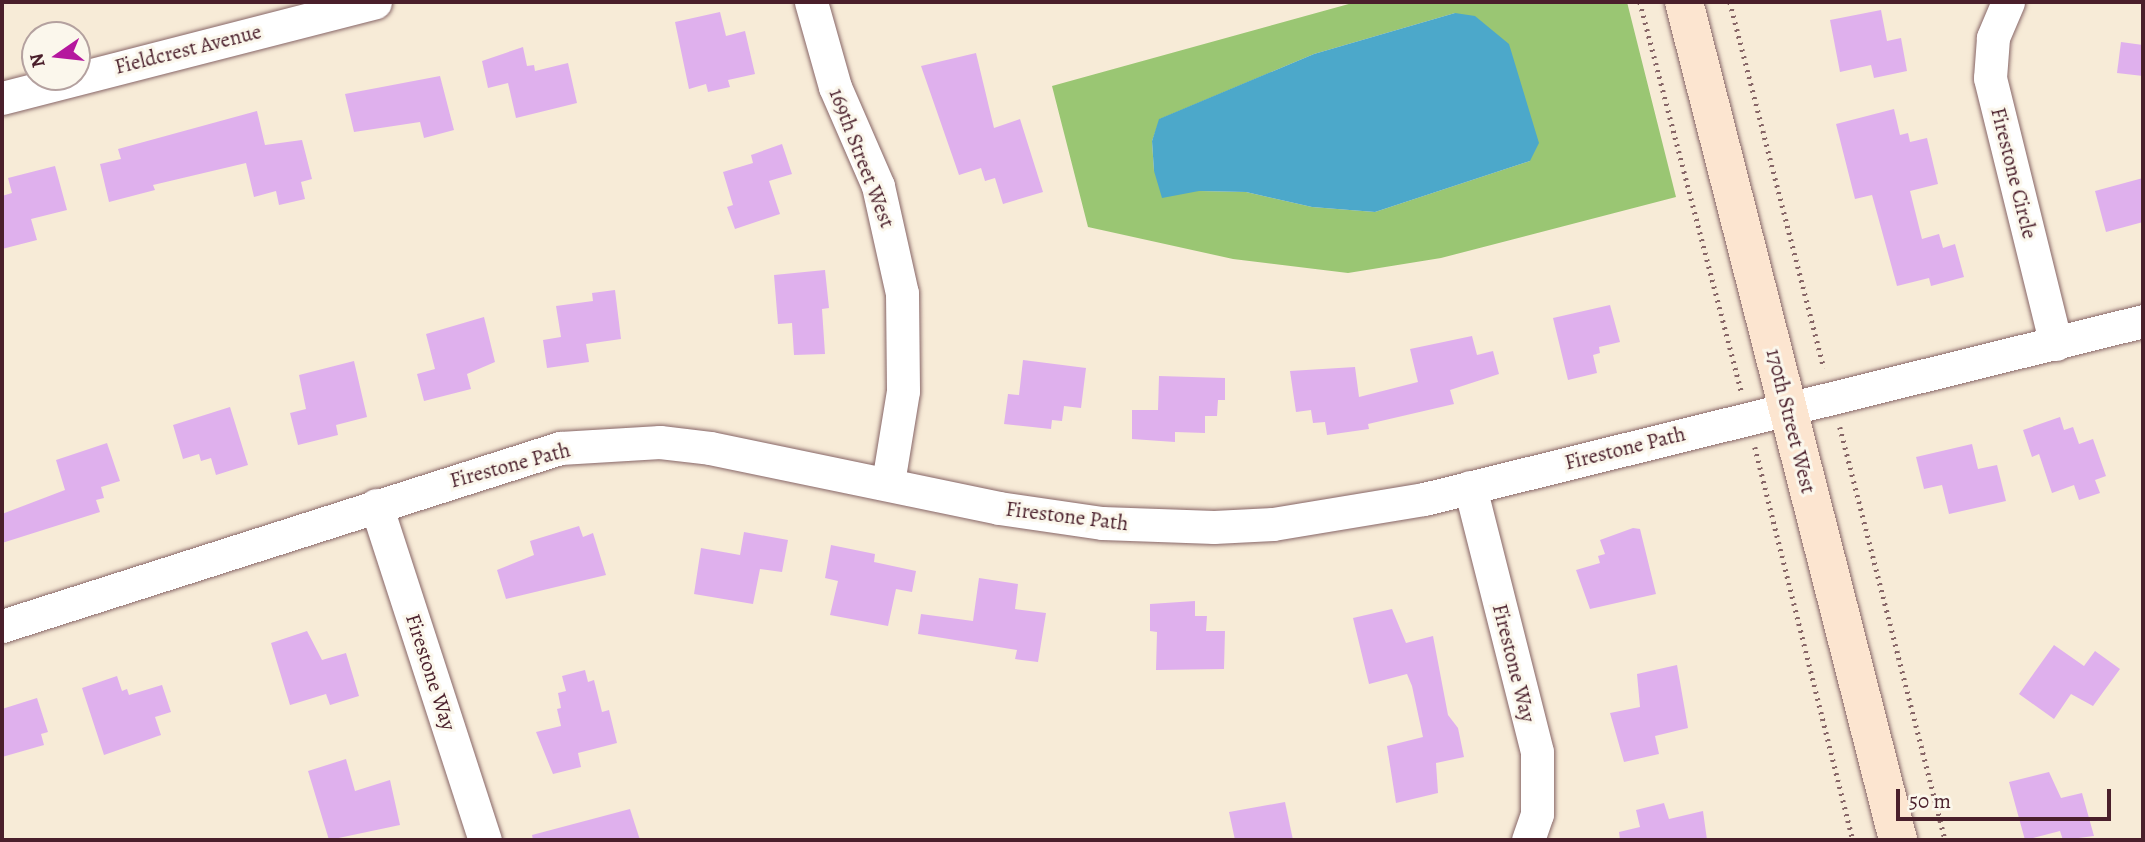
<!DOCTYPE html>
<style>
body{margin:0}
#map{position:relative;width:2145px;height:842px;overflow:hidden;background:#f7ebd7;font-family:Alegreya,serif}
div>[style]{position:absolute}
.green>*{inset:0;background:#9ac673}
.water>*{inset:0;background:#4ca8ca}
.building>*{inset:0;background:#dfb0ed}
.path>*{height:4.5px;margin-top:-2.25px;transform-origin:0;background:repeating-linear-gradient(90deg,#876667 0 2px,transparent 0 7px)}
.roads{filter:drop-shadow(0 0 2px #876667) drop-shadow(0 0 2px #876667)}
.street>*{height:33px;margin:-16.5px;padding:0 16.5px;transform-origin:16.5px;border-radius:16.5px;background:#fff}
.secondary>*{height:38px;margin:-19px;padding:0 19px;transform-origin:19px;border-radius:19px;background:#fce5d0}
span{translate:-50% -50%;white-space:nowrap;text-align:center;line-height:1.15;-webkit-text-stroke:6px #fbf7ec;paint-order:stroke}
.street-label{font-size:21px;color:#4a1f2b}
.frame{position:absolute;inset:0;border:4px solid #4a1f2b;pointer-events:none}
.north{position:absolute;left:21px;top:21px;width:70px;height:70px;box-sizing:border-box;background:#fbf7ec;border:2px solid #b4a19f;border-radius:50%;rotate:256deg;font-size:19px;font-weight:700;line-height:28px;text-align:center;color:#4a1f2b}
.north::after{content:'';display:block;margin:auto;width:24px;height:32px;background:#b5179e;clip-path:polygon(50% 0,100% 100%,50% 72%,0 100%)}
.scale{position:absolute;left:1896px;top:789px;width:215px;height:32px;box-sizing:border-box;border:4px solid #4a1f2b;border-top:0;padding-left:9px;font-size:21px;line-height:24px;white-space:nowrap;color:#4a1f2b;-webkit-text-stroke:5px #fbf7ec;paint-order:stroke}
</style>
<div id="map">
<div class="green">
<i style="clip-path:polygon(evenodd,1356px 2px,1627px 2px,1676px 197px,1441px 258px,1348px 273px,1233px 259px,1088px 227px,1052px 86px,1356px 2px,1455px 13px,1530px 161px,1375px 212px,1312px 207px,1246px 192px,1199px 191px,1154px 171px,1152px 141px,1160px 119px,1314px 54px,1455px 13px)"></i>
</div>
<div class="water">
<i style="clip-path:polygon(1455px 13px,1475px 16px,1509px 44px,1539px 143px,1530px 161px,1375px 212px,1312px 207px,1246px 192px,1199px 191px,1162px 198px,1154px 171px,1152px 141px,1159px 119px,1314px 54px)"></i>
</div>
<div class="building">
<i style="clip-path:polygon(1881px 10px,1887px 41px,1901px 38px,1907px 71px,1874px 78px,1871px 65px,1840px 72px,1830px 20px)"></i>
<i style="clip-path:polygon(720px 12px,726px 36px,745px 31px,755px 74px,728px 80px,730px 87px,708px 92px,706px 84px,689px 89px,675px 22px)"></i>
<i style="clip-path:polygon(2121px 42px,2143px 45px,2143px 76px,2117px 73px)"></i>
<i style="clip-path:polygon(523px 47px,527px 66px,534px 65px,535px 71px,568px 63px,577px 103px,516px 118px,508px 83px,488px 88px,482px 61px)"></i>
<i style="clip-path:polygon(976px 53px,994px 128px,1020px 119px,1043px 192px,1003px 204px,995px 178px,985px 181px,981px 168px,959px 175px,921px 66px)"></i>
<i style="clip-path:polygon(440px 76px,454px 130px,424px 138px,420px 122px,354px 132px,345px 94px)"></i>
<i style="clip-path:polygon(1894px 109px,1900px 135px,1908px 133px,1910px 142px,1927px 138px,1938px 184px,1910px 191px,1922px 239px,1939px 234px,1943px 248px,1955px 244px,1964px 277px,1931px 286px,1929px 278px,1897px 286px,1872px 195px,1855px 199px,1836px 124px)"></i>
<i style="clip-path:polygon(257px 111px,265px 145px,302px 140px,312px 179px,301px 182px,305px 199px,279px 205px,276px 191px,254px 197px,246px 163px,153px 185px,155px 190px,109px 202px,100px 164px,121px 159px,118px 149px)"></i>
<i style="clip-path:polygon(782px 144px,792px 174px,769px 181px,780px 214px,735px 229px,727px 207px,733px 205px,723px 172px,753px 163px,751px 155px)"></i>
<i style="clip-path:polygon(55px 166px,67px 210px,31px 219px,37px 240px,2px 249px,2px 196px,12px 193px,8px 178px)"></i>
<i style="clip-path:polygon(2143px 178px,2143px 222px,2106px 232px,2095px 191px)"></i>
<i style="clip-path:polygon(825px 270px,829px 308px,822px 309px,825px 354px,794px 355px,792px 323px,778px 324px,774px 275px)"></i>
<i style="clip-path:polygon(615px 290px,621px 339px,586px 344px,589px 362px,547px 368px,543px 340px,561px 337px,556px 306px,593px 301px,592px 293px)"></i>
<i style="clip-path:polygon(1610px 305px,1620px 342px,1599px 347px,1600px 353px,1593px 355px,1597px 373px,1568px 380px,1553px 318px)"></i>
<i style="clip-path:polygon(484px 317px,495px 362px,467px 374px,471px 389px,424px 401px,417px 374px,435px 369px,426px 334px)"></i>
<i style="clip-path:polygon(1472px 336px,1477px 355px,1493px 351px,1499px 374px,1450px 390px,1454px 404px,1368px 424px,1369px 429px,1327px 435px,1325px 422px,1313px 423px,1311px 410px,1296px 412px,1290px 371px,1355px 367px,1359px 397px,1418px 382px,1410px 349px)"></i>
<i style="clip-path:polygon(1023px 360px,1086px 368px,1081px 408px,1064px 406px,1062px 421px,1052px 420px,1051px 429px,1004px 424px,1008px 394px,1019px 395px)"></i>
<i style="clip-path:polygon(354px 361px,367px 417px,336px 425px,338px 435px,298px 445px,290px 413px,306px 409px,299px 375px)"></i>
<i style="clip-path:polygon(1159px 376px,1225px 378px,1225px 400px,1218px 400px,1217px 416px,1205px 416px,1205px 433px,1175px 432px,1175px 442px,1132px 439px,1132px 410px,1158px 410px)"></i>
<i style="clip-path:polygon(230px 407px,248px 465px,216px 475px,211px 458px,201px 461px,199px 454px,183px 459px,173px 425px)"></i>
<i style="clip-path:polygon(2060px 417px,2064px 430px,2073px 427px,2079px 444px,2093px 439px,2106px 476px,2095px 480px,2100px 493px,2079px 500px,2074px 485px,2052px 493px,2039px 454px,2032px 457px,2023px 430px)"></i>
<i style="clip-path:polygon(107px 443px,120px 481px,101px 487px,104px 498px,96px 500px,100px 512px,2px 543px,2px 514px,65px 490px,56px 460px)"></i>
<i style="clip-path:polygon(1972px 444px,1978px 469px,1997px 465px,2006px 501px,1949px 514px,1942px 485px,1924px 489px,1916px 457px)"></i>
<i style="clip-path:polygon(579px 526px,583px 537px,593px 533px,606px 575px,506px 599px,497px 570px,534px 555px,530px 541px)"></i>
<i style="clip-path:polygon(1633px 528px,1640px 529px,1656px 594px,1590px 609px,1576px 570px,1600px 563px,1598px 556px,1605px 554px,1600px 540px)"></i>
<i style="clip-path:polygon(744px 532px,788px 540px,782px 572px,760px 569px,753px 604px,694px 594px,701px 548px,740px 555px)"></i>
<i style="clip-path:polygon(831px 545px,875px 554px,874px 562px,916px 571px,912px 592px,896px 589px,888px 626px,830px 615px,838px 581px,825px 578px)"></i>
<i style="clip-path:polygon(979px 578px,1018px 584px,1015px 609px,1046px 613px,1038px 662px,1015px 659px,1017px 650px,918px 634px,921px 614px,973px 621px)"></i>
<i style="clip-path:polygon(1195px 601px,1195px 616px,1207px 616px,1206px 631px,1225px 631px,1224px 669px,1156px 670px,1157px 632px,1150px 631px,1150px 604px)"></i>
<i style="clip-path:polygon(1392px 609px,1406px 643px,1433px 636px,1448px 715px,1458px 728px,1464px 757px,1436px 763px,1438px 793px,1396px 803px,1387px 746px,1423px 737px,1412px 686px,1407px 674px,1369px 684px,1353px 618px)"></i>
<i style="clip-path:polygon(307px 631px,322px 660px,346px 653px,359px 696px,330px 705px,326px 694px,290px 705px,271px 643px)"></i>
<i style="clip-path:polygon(2054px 645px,2084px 666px,2095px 651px,2120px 669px,2093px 706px,2071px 694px,2054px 719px,2019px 694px)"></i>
<i style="clip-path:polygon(1677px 665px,1688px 728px,1655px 736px,1659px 754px,1624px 762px,1610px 713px,1640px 707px,1637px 674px)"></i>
<i style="clip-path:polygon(585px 670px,588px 682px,594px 680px,602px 712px,609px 710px,617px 743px,578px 753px,581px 767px,553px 774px,536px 732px,561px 726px,557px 709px,561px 708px,558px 693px,566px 691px,562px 676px)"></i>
<i style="clip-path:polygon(117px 676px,122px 691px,127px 689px,129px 695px,162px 685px,171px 712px,155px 717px,161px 735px,104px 755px,82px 688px)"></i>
<i style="clip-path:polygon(37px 698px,48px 732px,41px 734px,44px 745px,2px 757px,2px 709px)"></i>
<i style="clip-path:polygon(346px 759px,355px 791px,390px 780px,400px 825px,329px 840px,308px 771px)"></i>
<i style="clip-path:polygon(2049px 772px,2061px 798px,2082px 793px,2094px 836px,2063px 840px,2060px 831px,2025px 840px,2009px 782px)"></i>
<i style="clip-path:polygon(1285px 802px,1293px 840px,1235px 840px,1229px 812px)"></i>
<i style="clip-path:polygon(1664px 803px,1669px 819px,1703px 811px,1707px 840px,1620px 840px,1619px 832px,1640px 827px,1636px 810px)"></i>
<i style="clip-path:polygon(630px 809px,640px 840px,533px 840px,532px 835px)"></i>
</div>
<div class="path">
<i style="left:1640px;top:2px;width:402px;rotate:75.4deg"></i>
<i style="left:1730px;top:2px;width:378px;rotate:75.6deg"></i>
<i style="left:1840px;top:427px;width:426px;rotate:75.7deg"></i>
<i style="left:1755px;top:447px;width:405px;rotate:76deg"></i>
</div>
<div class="roads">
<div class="street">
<i style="left:811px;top:2px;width:88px;rotate:74.2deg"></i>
<i style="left:835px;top:87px;width:108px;rotate:66.5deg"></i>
<i style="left:878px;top:186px;width:110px;rotate:77.4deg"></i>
<i style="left:902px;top:293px;width:98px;rotate:89.4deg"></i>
<i style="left:903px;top:391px;width:93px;rotate:99.3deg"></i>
<i style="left:2008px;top:2px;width:39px;rotate:113deg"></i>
<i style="left:1993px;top:38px;width:40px;rotate:94.3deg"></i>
<i style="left:1990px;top:78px;width:274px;rotate:76.1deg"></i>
<i style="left:2px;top:98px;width:385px;rotate:-14.4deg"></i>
<i style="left:1470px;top:487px;width:273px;rotate:75.8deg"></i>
<i style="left:1537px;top:752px;width:62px;rotate:90deg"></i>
<i style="left:1537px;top:814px;width:28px;rotate:109deg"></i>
<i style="left:376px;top:505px;width:352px;rotate:72deg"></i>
<i style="left:2px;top:626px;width:586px;rotate:-17.69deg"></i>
<i style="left:560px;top:448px;width:100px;rotate:-3.4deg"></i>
<i style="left:660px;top:442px;width:50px;rotate:6.8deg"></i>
<i style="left:710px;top:448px;width:295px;rotate:11.7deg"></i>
<i style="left:999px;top:508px;width:104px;rotate:8.3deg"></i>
<i style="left:1102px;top:523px;width:112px;rotate:2deg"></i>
<i style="left:1214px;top:527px;width:59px;rotate:-2.9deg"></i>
<i style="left:1273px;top:524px;width:153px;rotate:-9.4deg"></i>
<i style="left:1424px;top:499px;width:741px;rotate:-13.9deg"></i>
</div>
<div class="secondary">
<i style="left:1684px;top:2px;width:865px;rotate:75.67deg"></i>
</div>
</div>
<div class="street-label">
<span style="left:188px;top:49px;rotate:-14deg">Fieldcrest Avenue</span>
<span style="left:862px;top:158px;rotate:69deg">169th Street West</span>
<span style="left:2014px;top:173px;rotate:76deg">Firestone Circle</span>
<span style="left:1791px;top:421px;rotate:76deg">170th Street West</span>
<span style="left:1625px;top:448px;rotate:-14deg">Firestone Path</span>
<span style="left:510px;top:465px;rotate:-15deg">Firestone Path</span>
<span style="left:1067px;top:516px;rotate:7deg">Firestone Path</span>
<span style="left:1514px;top:663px;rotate:76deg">Firestone Way</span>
<span style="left:431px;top:672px;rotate:72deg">Firestone Way</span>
</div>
<div class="frame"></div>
<div class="north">N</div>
<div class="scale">50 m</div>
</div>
